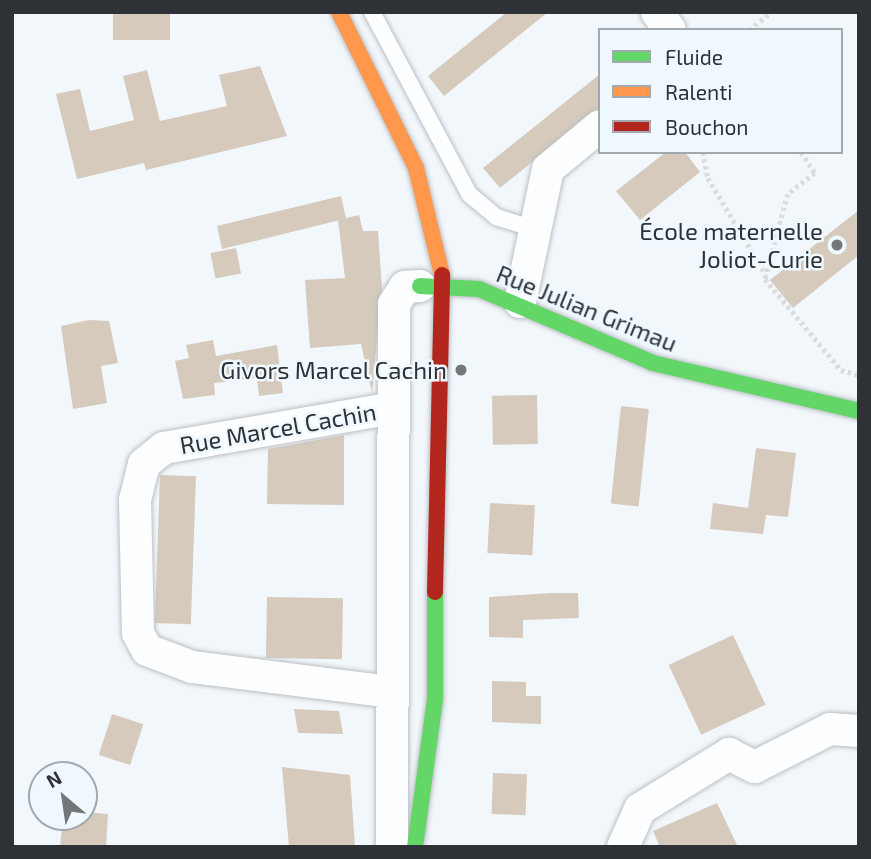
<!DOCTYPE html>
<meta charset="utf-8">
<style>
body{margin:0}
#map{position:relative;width:871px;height:859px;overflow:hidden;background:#f2f7fc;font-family:"Exo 2",sans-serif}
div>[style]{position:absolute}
.building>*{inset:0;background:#d6cabd;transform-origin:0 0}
.path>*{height:4.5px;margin-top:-2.25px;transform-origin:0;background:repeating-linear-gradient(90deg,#dbdddd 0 3.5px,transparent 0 7px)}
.roads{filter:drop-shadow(0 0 2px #bcc0c4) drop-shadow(0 0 2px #bcc0c4)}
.lane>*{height:16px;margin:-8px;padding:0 8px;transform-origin:8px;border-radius:8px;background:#fdfeff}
.street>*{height:32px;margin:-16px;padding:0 16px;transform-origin:16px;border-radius:16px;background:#fdfeff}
.fast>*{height:16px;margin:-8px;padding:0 8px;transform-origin:8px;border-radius:8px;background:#63d668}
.slow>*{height:16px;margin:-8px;padding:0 8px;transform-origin:8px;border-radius:8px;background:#ff974d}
.jam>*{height:16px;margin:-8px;padding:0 8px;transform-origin:8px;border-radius:8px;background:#b3261e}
.dots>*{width:19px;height:19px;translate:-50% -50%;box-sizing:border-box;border:4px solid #eff8ff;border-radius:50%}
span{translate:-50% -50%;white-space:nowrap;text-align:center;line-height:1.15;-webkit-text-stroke:5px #eff8ff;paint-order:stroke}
.poi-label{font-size:24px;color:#2e3236}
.right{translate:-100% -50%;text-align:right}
.street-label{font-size:24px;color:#2e3236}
.frame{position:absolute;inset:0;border:14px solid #2e3236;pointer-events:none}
.legend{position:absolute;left:598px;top:28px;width:245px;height:126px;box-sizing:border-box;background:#eff8ff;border:2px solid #a2a9af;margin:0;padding:9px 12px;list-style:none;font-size:21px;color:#2e3236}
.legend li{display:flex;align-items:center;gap:14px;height:35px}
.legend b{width:35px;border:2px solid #a2a9af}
.north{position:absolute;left:28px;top:761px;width:70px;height:70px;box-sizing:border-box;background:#eff8ff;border:2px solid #a2a9af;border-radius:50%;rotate:331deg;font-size:19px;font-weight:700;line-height:28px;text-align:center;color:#2e3236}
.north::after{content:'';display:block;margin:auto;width:24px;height:32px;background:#73777b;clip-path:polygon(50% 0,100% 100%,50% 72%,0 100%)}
</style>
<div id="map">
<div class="building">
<i style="left:113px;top:12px;width:57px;height:28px"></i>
<i style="clip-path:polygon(507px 12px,548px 12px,444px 96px,428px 76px)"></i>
<i style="clip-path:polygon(260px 66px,287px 136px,146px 170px,144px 163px,77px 179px,56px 94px,80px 89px,90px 131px,134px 120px,123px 76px,147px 70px,160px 121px,227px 106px,219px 75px)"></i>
<i style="clip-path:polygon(600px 74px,600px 108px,500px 188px,483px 168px)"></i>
<i style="clip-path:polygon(666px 152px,685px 152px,700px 172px,640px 220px,616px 191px)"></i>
<i style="clip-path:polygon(341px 196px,346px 218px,359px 215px,363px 231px,378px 231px,382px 289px,372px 393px,361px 344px,310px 348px,305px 280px,345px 278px,338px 220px,344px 219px,222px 249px,217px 226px)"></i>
<i style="clip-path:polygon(859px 210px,859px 255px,793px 308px,770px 280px)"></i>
<i style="left:236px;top:248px;width:26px;height:26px;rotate:79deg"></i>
<i style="clip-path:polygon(89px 320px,109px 321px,118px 363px,101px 366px,107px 403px,73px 409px,61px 326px)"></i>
<i style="clip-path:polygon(213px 340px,216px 356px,277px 345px,283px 393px,259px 396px,257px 378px,214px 383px,215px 395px,183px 399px,175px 361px,189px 358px,186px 345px)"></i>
<i style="left:537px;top:395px;width:49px;height:45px;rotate:89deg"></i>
<i style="left:621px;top:406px;width:28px;height:98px;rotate:6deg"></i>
<i style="clip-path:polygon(344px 435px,344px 505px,267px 504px,268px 449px)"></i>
<i style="clip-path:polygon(756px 448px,796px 453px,788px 517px,766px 515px,763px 534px,710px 529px,713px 503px,748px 508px)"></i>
<i style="left:160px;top:475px;width:36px;height:148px;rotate:2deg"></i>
<i style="left:490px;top:503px;width:45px;height:50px;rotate:3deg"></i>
<i style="clip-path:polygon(552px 593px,578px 593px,579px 618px,523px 620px,523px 638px,489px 637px,489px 597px)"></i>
<i style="left:267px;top:597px;width:76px;height:61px;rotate:1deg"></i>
<i style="left:733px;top:635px;width:77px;height:71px;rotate:65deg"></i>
<i style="clip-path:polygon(492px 681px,526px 682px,526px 696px,541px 696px,541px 724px,492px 722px)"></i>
<i style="clip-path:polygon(294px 709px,339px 711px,343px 734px,298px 733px)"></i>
<i style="left:112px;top:714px;width:33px;height:43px;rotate:18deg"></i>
<i style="clip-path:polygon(282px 767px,350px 775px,355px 847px,289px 847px)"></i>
<i style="left:493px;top:773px;width:34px;height:41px;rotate:2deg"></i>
<i style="clip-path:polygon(717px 803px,738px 847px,660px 847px,653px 831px)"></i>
<i style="clip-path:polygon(84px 812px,108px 814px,106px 847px,60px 847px,63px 817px,84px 817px)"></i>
</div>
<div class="path">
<i style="left:749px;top:30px;width:28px;rotate:-39deg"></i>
<i style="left:703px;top:152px;width:26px;rotate:79deg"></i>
<i style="left:708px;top:178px;width:113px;rotate:59.1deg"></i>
<i style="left:801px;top:152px;width:25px;rotate:56deg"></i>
<i style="left:815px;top:173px;width:34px;rotate:142deg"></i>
<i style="left:788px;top:194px;width:88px;rotate:105.1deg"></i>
<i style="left:765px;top:279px;width:119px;rotate:50.1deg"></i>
<i style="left:841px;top:370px;width:19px;rotate:16deg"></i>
</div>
<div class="roads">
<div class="lane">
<i style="left:372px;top:12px;width:206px;rotate:61.9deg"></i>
<i style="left:469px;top:194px;width:35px;rotate:40deg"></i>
<i style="left:496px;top:217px;width:41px;rotate:17.1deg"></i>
</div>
<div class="street">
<i style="left:657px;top:12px;width:22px;rotate:54deg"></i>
<i style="left:520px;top:302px;width:136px;rotate:-78.1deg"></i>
<i style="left:548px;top:169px;width:67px;rotate:-39.6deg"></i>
<i style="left:391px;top:692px;width:201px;rotate:-172.8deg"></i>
<i style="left:192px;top:667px;width:48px;rotate:-159.3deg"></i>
<i style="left:147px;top:650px;width:19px;rotate:-118deg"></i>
<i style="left:138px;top:633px;width:133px;rotate:-91.3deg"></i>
<i style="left:135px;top:500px;width:37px;rotate:-76deg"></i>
<i style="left:144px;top:464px;width:26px;rotate:-39deg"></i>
<i style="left:164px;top:448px;width:233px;rotate:-9.9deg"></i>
<i style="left:392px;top:847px;width:543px;rotate:-89.79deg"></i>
<i style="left:394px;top:304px;width:20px;rotate:-57deg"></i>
<i style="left:405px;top:287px;width:15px;rotate:-4deg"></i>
<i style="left:623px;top:847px;width:42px;rotate:-65.9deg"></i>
<i style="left:640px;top:809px;width:105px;rotate:-31.7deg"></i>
<i style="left:729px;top:754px;width:29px;rotate:27deg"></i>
<i style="left:755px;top:767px;width:84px;rotate:-26.9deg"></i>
<i style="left:830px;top:729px;width:29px;rotate:4deg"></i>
</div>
<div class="fast">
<i style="left:420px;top:286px;width:59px;rotate:2.9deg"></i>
<i style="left:479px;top:289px;width:189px;rotate:23deg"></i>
<i style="left:653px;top:363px;width:212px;rotate:13.1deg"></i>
<i style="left:415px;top:847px;width:149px;rotate:-82.3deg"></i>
<i style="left:435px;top:699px;width:107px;rotate:-90deg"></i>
</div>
<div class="slow">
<i style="left:339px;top:12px;width:174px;rotate:63.7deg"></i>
<i style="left:416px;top:168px;width:110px;rotate:76.3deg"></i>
</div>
<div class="jam">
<i style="left:435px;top:592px;width:317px;rotate:-88.7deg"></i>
</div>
</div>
<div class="dots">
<i style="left:837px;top:245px;background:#73777b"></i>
<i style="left:461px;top:370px;background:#73777b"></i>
</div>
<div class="poi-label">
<span class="right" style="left:823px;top:245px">École maternelle<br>Joliot-Curie</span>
<span class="right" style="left:447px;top:370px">Givors Marcel Cachin</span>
</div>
<div class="street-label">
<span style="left:587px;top:308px;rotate:22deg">Rue Julian Grimau</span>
<span style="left:278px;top:428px;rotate:-10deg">Rue Marcel Cachin</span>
</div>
<div class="frame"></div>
<ul class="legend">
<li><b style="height:9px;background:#63d668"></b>Fluide</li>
<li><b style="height:9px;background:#ff974d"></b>Ralenti</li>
<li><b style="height:9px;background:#b3261e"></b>Bouchon</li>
</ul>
<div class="north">N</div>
</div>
